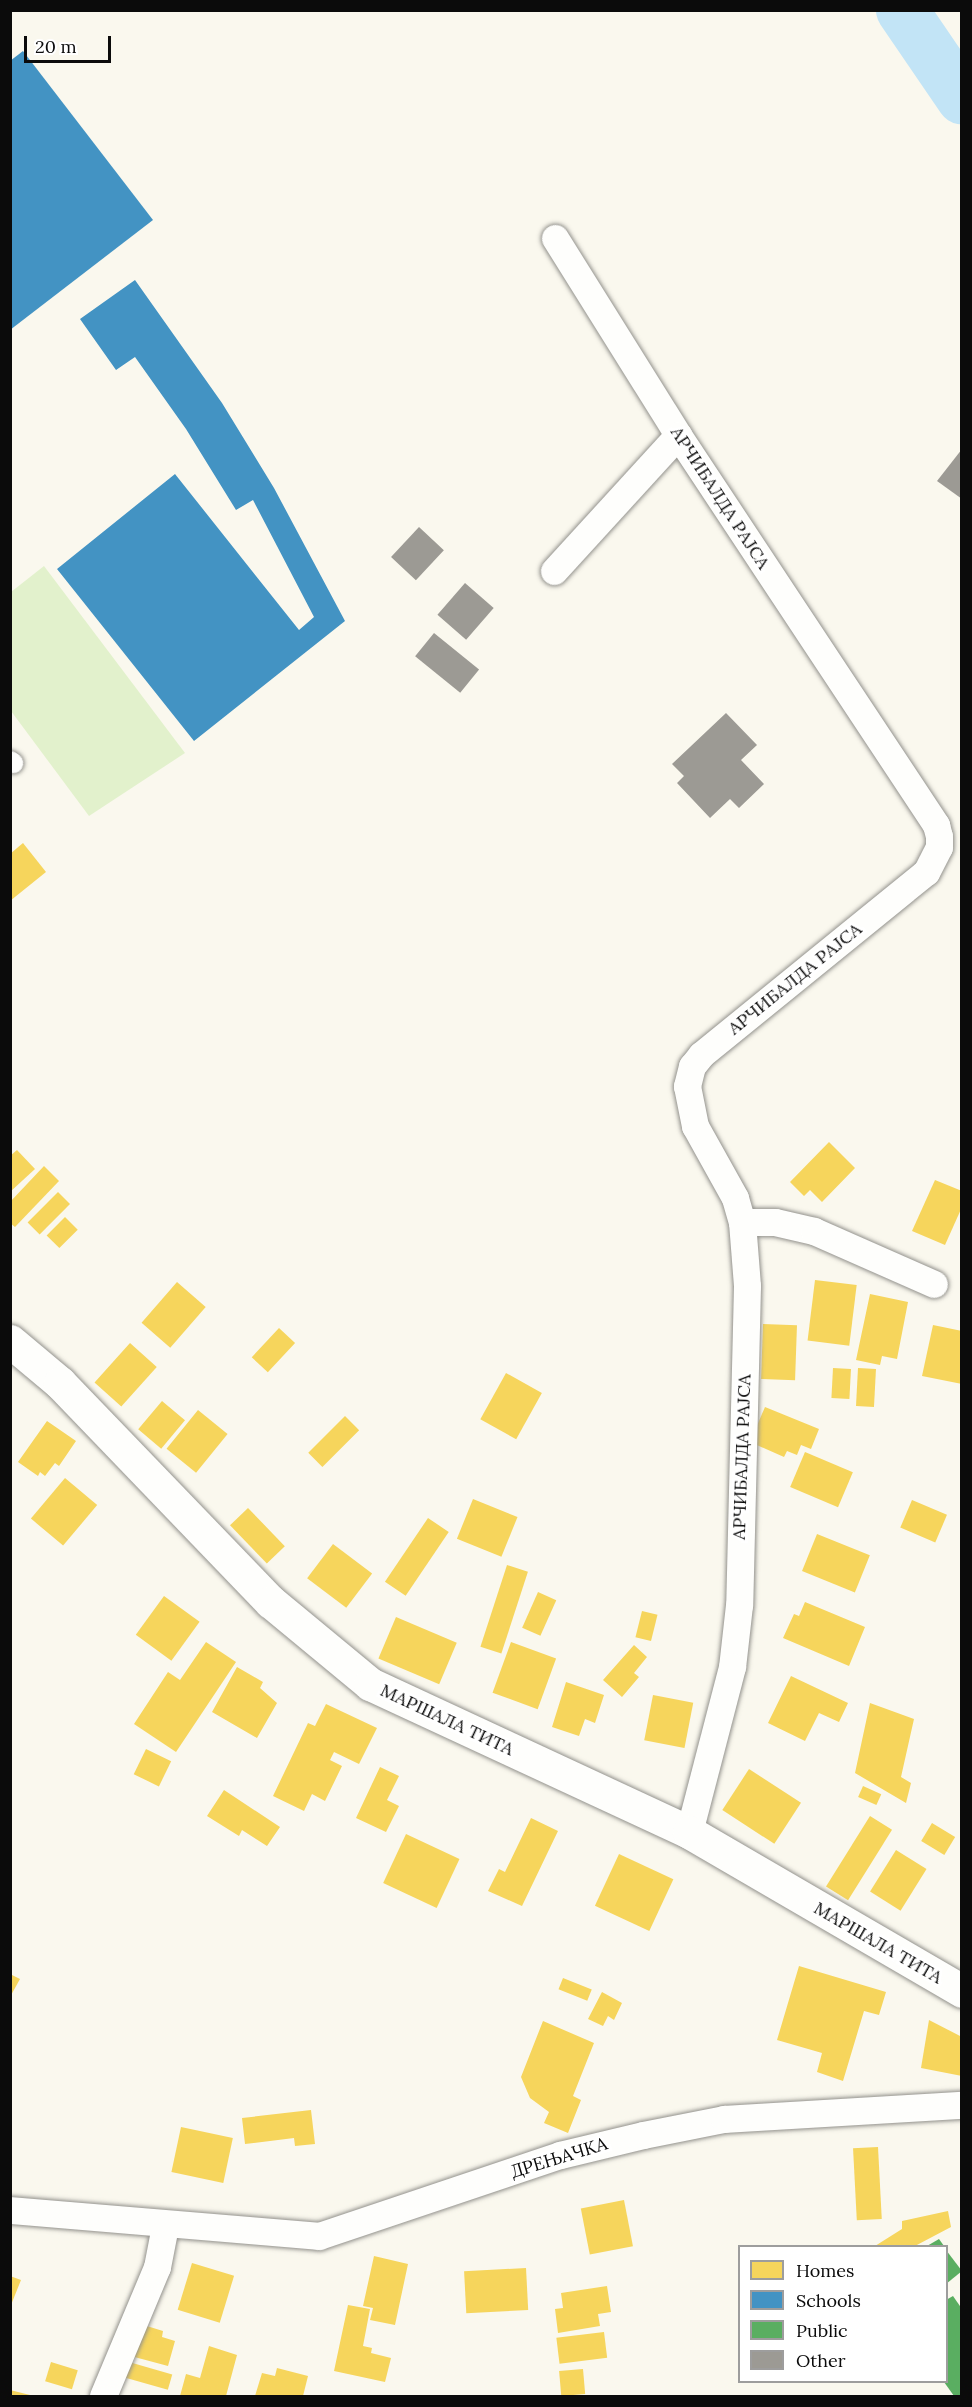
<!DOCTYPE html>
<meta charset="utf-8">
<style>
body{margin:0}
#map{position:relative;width:972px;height:2407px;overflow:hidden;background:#faf8ee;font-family:Lora,serif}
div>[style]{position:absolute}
.green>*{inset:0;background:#e2f1cc}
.homes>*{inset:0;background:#f6d55c;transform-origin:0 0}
.schools>*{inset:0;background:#4393c3}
.public>*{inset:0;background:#5aae61}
.river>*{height:52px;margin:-26px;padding:0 26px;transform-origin:26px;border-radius:26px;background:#c2e4f6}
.building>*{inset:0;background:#9c9a94;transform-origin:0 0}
.roads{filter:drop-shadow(0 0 2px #93928d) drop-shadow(0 0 2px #93928d)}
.pedestrian>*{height:20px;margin:-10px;padding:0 10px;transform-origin:10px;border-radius:10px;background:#fefefc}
.minor>*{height:27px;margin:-13.5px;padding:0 13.5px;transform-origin:13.5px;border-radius:13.5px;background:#fefefc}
.tertiary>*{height:33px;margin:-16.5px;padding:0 16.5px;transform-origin:16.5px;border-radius:16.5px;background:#fefefc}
span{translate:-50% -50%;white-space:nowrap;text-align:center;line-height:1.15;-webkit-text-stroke:6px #fff;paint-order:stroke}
.street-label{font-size:18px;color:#0b0b0b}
.frame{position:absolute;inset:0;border:12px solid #0b0b0b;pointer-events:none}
.legend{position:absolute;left:738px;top:2245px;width:210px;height:138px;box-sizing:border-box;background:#fff;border:2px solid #9d9d9d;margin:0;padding:8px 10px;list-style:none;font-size:18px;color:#0b0b0b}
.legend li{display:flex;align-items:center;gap:12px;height:30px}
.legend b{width:30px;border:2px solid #9d9d9d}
.scale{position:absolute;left:24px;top:36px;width:87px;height:27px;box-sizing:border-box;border:3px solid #0b0b0b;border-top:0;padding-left:8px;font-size:18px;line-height:21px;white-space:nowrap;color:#0b0b0b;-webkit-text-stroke:4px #fff;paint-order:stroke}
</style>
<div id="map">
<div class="green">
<i style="clip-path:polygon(44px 566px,185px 753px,89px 816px,11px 711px,11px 592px)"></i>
</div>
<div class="homes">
<i style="clip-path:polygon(23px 843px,46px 872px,10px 901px,10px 854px)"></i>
<i style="clip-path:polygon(829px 1142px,855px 1168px,822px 1202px,810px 1190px,804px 1196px,790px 1182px)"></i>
<i style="clip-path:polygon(17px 1150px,35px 1169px,10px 1192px,10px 1156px)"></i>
<i style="clip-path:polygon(44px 1166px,59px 1181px,15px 1227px,10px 1223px,10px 1202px)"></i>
<i style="clip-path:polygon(935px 1180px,962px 1191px,962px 1207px,945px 1245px,912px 1231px)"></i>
<i style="left:58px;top:1192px;width:17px;height:43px;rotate:45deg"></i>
<i style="left:65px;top:1217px;width:18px;height:26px;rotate:45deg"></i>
<i style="left:815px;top:1280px;width:42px;height:61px;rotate:7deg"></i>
<i style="left:177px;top:1282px;width:38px;height:54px;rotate:41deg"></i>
<i style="clip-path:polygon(870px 1294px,908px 1302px,897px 1359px,882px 1356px,880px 1365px,856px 1360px)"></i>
<i style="left:763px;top:1324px;width:34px;height:55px;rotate:2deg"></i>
<i style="clip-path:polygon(933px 1325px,962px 1331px,962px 1384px,922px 1376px)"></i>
<i style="left:279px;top:1328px;width:22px;height:40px;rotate:43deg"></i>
<i style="left:130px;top:1343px;width:36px;height:53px;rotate:42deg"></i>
<i style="left:833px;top:1368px;width:18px;height:30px;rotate:3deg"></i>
<i style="left:858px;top:1368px;width:18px;height:38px;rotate:3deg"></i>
<i style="left:506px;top:1373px;width:41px;height:53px;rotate:29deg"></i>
<i style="left:162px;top:1401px;width:30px;height:37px;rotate:40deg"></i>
<i style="clip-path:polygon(765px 1407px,819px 1429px,811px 1449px,801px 1445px,797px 1455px,787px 1451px,784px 1457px,750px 1442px)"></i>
<i style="left:198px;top:1410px;width:38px;height:50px;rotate:39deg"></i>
<i style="left:345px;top:1416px;width:20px;height:52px;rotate:45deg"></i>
<i style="clip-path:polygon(47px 1421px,76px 1441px,59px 1466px,55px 1463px,45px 1476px,40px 1472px,38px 1476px,18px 1462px)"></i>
<i style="left:805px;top:1452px;width:52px;height:38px;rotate:23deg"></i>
<i style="left:65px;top:1478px;width:42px;height:53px;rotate:40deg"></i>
<i style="left:473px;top:1499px;width:48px;height:43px;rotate:22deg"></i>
<i style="left:912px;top:1500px;width:38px;height:30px;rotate:23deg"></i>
<i style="left:248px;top:1508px;width:53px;height:25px;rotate:46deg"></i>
<i style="left:428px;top:1518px;width:25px;height:77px;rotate:34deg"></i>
<i style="left:817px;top:1534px;width:57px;height:40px;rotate:22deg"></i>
<i style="left:333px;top:1544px;width:49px;height:43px;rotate:37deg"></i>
<i style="left:507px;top:1565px;width:22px;height:86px;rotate:18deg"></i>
<i style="left:538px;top:1592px;width:20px;height:39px;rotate:24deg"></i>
<i style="left:164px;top:1596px;width:44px;height:48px;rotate:36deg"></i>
<i style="clip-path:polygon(805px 1602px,865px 1627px,849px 1666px,783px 1638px,794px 1614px,799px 1616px)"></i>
<i style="left:642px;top:1611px;width:16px;height:27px;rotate:14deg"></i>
<i style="left:396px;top:1617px;width:66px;height:45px;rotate:23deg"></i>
<i style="clip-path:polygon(206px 1642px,236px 1662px,176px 1752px,134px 1724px,168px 1672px,180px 1680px)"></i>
<i style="left:511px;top:1642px;width:48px;height:54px;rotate:20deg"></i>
<i style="clip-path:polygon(634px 1645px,647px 1657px,634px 1673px,639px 1677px,622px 1697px,603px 1680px)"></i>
<i style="clip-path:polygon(237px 1667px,263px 1682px,260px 1688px,277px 1703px,257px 1738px,212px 1712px)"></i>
<i style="clip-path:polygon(791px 1676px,848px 1703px,839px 1722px,819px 1713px,805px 1741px,768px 1723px)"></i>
<i style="clip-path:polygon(566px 1682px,604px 1695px,595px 1723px,585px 1719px,579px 1736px,552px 1727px)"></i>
<i style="left:653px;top:1695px;width:41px;height:46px;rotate:11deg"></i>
<i style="clip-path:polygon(870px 1703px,914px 1719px,901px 1777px,911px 1783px,906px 1803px,855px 1773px)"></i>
<i style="clip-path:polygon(326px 1704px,377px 1728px,359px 1764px,334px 1752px,330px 1760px,342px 1766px,325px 1801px,312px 1794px,304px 1811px,273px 1796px,308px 1723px,315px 1726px)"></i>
<i style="left:146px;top:1749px;width:28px;height:28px;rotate:26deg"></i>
<i style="clip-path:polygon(380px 1767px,399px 1776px,387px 1800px,399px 1806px,386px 1832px,356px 1818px)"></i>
<i style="left:749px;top:1769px;width:62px;height:49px;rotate:33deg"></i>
<i style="left:863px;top:1786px;width:20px;height:12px;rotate:24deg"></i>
<i style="clip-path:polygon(224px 1790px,280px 1827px,267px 1846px,242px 1830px,239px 1836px,207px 1816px)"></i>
<i style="left:870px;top:1816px;width:26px;height:83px;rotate:32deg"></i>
<i style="clip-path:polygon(531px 1818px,558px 1831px,522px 1906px,488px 1891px,499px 1869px,505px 1872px)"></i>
<i style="left:932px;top:1823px;width:27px;height:21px;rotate:31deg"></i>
<i style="left:406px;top:1834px;width:59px;height:54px;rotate:25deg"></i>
<i style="left:896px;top:1850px;width:36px;height:49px;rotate:32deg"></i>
<i style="left:619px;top:1854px;width:60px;height:57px;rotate:25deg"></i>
<i style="clip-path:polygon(799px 1966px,886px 1992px,879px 2015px,864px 2011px,843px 2081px,817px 2072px,822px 2053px,777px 2040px)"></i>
<i style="clip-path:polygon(10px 1974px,20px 1979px,10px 1997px)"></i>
<i style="left:563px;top:1978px;width:31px;height:12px;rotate:22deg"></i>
<i style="clip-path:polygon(602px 1992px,622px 2003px,614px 2020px,608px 2016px,603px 2026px,588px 2019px)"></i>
<i style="clip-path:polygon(929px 2020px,962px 2037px,962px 2076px,921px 2068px)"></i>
<i style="clip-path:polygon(543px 2021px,594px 2043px,573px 2096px,581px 2100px,568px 2133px,544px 2123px,549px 2112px,530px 2098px,521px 2077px)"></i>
<i style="clip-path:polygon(311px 2110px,315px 2144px,295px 2146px,294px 2138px,245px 2144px,242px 2118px)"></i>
<i style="left:181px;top:2127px;width:53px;height:46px;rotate:12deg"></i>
<i style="left:878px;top:2147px;width:72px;height:25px;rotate:87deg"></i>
<i style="left:624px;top:2200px;width:47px;height:44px;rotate:79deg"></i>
<i style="clip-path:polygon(948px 2211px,951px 2227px,915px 2246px,875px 2246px,902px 2229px,902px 2221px)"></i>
<i style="clip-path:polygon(374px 2256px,408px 2264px,395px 2325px,370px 2320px,373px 2308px,363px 2306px)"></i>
<i style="left:192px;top:2263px;width:44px;height:49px;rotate:17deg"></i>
<i style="left:526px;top:2268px;width:42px;height:62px;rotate:87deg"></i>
<i style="clip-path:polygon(10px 2276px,21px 2280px,11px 2305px,10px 2305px)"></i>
<i style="clip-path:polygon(607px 2286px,611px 2312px,598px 2314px,600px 2326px,558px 2333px,555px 2309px,563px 2308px,561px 2293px)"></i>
<i style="clip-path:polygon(348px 2305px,370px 2309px,363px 2346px,372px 2348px,371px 2353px,391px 2358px,385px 2382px,334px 2371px)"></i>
<i style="clip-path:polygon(137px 2323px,163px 2331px,162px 2337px,175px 2341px,168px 2366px,127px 2355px)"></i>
<i style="left:604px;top:2332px;width:26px;height:48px;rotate:83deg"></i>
<i style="clip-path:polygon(209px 2346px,237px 2355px,226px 2396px,180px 2396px,186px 2374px,200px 2378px)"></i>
<i style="left:51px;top:2362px;width:28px;height:20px;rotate:17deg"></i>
<i style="left:129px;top:2362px;width:45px;height:16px;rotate:16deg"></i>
<i style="clip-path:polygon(277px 2368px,308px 2376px,303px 2396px,255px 2396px,262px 2373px,275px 2376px)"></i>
<i style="left:583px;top:2369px;width:25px;height:24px;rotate:85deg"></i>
<i style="clip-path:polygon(10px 2390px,34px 2396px,10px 2396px)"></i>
</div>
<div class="schools">
<i style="clip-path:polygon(23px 51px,153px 220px,10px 330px,10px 61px)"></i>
<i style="clip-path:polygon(135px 280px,222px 403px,274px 488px,345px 621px,194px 741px,57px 569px,175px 474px,299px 630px,314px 617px,253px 500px,236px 510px,186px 429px,135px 357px,116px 370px,80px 319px)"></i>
</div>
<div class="public">
<i style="clip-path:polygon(939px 2239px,944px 2246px,927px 2246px)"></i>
<i style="clip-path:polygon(946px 2250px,962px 2271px,946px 2284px)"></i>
<i style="clip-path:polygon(953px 2296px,962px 2309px,962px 2396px,954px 2396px,944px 2382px,946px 2300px)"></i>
</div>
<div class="river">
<i style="left:902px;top:10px;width:107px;rotate:55.7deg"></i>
</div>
<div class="building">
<i style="clip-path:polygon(962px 449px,962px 499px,937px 481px)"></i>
<i style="left:419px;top:527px;width:34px;height:41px;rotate:43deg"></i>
<i style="left:465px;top:583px;width:38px;height:42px;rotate:41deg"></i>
<i style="left:434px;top:633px;width:58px;height:30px;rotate:39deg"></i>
<i style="clip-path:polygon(726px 713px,757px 745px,741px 760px,764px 784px,739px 808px,730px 799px,710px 818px,677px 783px,684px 776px,672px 764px)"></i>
</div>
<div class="roads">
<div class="pedestrian">
<i style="left:10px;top:761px;width:4px;rotate:34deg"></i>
</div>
<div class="minor">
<i style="left:555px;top:238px;width:232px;rotate:58deg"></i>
<i style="left:678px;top:435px;width:468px;rotate:56.5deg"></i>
<i style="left:936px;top:825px;width:11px;rotate:75deg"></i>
<i style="left:939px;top:836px;width:11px;rotate:90deg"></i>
<i style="left:939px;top:847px;width:28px;rotate:117deg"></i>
<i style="left:926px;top:872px;width:290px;rotate:140.9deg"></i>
<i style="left:701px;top:1055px;width:14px;rotate:129deg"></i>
<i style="left:692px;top:1066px;width:21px;rotate:104deg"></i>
<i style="left:687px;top:1086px;width:41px;rotate:78.7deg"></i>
<i style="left:695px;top:1126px;width:82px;rotate:60.9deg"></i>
<i style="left:735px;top:1198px;width:25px;rotate:74deg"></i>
<i style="left:742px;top:1222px;width:64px;rotate:85.5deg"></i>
<i style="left:747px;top:1286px;width:319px;rotate:91.4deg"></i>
<i style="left:739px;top:1605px;width:62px;rotate:96.4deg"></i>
<i style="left:732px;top:1667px;width:171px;rotate:104.6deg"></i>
<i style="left:554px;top:571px;width:184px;rotate:-47.6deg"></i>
<i style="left:742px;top:1222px;width:33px"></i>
<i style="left:775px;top:1222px;width:40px;rotate:13deg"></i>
<i style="left:814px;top:1231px;width:131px;rotate:23.8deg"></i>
<i style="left:10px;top:2210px;width:310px;rotate:4.8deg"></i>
<i style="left:319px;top:2236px;width:254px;rotate:-18.6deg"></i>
<i style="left:560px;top:2155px;width:85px;rotate:-13.5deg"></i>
<i style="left:643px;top:2135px;width:83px;rotate:-11.2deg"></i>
<i style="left:724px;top:2119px;width:238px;rotate:-3.4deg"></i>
<i style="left:103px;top:2396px;width:140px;rotate:-67.3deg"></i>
<i style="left:157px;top:2267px;width:42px;rotate:-79deg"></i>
</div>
<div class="tertiary">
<i style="left:10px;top:1341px;width:65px;rotate:40deg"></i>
<i style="left:60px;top:1383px;width:304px;rotate:46.1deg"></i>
<i style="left:271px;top:1602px;width:129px;rotate:39.6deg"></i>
<i style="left:370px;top:1684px;width:352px;rotate:24.9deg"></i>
<i style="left:689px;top:1832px;width:316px;rotate:30.2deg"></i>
</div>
</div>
<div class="street-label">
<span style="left:720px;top:498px;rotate:57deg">АРЧИБАЛДА РАЈСА</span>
<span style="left:795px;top:979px;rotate:-39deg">АРЧИБАЛДА РАЈСА</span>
<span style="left:742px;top:1457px;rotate:-88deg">АРЧИБАЛДА РАЈСА</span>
<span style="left:447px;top:1720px;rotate:25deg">МАРШАЛА ТИТА</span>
<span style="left:878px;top:1943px;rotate:30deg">МАРШАЛА ТИТА</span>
<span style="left:559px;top:2158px;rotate:-17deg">ДРЕЊАЧКА</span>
</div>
<div class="frame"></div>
<ul class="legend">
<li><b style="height:16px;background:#f6d55c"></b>Homes</li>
<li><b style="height:16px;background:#4393c3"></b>Schools</li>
<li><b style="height:16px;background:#5aae61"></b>Public</li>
<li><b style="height:16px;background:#9c9a94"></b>Other</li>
</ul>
<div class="scale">20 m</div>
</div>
